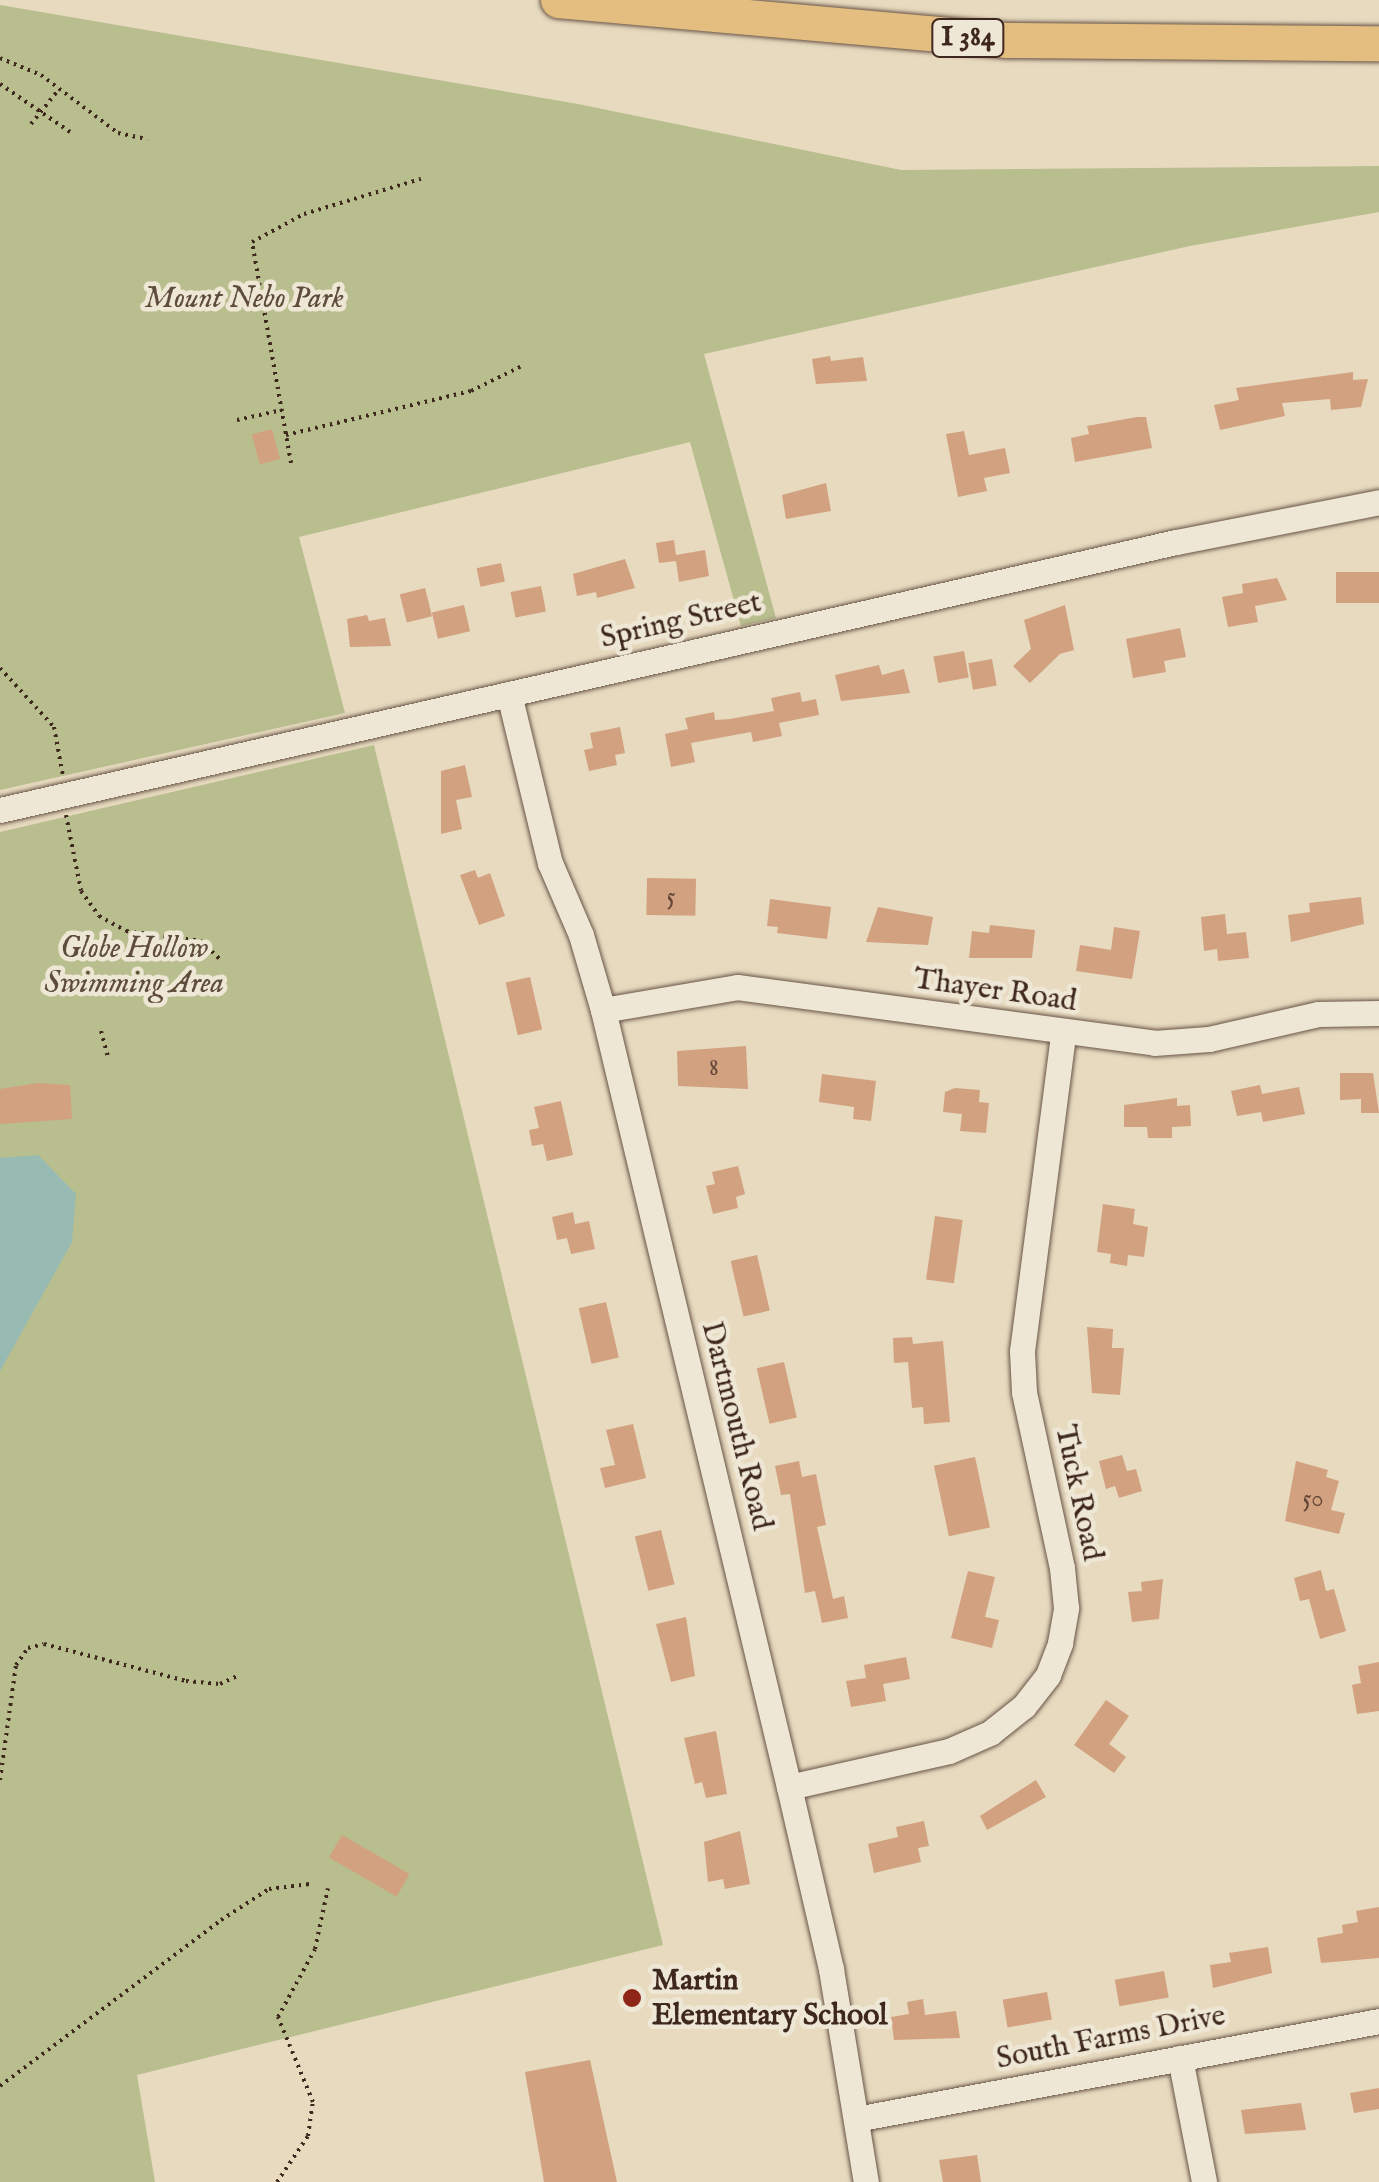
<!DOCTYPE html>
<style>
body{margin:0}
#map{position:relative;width:1379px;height:2182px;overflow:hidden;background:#e7dabf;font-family:"IM FELL English",serif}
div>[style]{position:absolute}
.green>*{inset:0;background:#b9be8f}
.water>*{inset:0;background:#97bab3}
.building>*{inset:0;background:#d2a180;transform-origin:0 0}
.path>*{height:4px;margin-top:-2px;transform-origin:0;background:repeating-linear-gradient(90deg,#3e271d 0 2.5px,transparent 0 7.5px)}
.roads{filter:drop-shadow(0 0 2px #685446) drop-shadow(0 0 2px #685446)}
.minor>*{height:25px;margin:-12.5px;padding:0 12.5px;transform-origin:12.5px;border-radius:12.5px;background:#efe7d5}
.highway>*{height:35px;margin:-17.5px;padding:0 17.5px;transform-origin:17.5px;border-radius:17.5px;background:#e4bd80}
.dots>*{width:28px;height:28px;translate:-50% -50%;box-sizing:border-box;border:5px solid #efe7d5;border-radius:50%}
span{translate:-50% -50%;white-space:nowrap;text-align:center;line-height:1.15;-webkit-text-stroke:9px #efe7d5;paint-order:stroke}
.number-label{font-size:25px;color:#634636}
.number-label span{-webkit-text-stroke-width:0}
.shield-label span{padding:2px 8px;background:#efe7d5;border:2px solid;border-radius:8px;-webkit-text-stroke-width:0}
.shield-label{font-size:28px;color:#3e271d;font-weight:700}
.park-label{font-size:30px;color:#5d4d3a;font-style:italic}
.street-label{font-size:30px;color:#3e271d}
.poi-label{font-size:30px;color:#3e271d;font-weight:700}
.left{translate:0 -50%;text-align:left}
</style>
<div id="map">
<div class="green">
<i style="clip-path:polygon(0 5px,578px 104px,901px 170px,1379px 166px,1379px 212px,1190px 246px,704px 354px,776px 618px,741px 626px,690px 442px,299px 537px,345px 713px,0 790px)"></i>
<i style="clip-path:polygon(374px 745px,663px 1945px,137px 2075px,155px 2182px,0 2182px,0 832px)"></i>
</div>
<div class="water">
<i style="clip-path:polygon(38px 1155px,76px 1194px,72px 1242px,0 1371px,0 1158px)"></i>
</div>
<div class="building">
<i style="clip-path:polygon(830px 356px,831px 361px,863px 357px,867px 381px,816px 384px,812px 359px)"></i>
<i style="clip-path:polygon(1353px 372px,1353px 380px,1368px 379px,1361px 407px,1331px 410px,1330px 399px,1282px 403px,1285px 416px,1220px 430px,1214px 405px,1239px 400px,1236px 388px)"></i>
<i style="clip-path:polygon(1137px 417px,1146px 417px,1152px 448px,1075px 462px,1071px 438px,1089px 434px,1087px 426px)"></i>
<i style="left:272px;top:429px;width:31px;height:21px;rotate:75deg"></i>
<i style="clip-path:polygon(964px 431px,969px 455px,1005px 448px,1010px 473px,984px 478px,987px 491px,958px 497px,946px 434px)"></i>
<i style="clip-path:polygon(826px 483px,831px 511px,786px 519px,782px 495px)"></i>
<i style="clip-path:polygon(674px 540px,676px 555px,705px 550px,709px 576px,679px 582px,676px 561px,659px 563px,656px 543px)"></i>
<i style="clip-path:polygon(625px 559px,635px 588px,597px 598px,596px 592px,577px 596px,573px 574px)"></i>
<i style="left:501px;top:563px;width:19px;height:25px;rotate:78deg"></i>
<i style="left:1379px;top:572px;width:31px;height:43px;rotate:90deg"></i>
<i style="clip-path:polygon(1277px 578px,1287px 600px,1255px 606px,1258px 622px,1228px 627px,1222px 597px,1243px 593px,1242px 584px)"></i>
<i style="left:541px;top:586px;width:26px;height:31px;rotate:79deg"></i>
<i style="left:425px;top:588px;width:29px;height:26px;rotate:76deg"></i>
<i style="left:464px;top:605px;width:27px;height:33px;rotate:77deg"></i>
<i style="clip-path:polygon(1065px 605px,1074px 650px,1060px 654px,1030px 683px,1013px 666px,1031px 649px,1024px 620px)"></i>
<i style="clip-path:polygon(367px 615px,369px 621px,385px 618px,391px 646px,350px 647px,347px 619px)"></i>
<i style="clip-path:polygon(1180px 628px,1186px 657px,1164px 661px,1166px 672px,1133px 678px,1126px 639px)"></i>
<i style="left:964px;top:651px;width:27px;height:31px;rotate:80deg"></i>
<i style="left:992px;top:659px;width:27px;height:24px;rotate:80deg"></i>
<i style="clip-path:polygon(879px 665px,882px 675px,904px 669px,910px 693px,841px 701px,835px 675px)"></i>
<i style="clip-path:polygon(800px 692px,802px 702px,816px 699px,819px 715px,779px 723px,782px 736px,753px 742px,751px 732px,691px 743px,695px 762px,671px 767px,665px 734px,688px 729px,685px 718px,714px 712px,715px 720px,730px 719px,774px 711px,771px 698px)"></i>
<i style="clip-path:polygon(620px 727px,625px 753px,615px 755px,617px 765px,589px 771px,584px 750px,593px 748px,590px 733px)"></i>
<i style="clip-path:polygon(465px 765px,472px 797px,456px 800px,462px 829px,441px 834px,441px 771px)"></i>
<i style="clip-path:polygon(475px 870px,478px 878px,490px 873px,505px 916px,479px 925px,460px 875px)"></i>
<i style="left:647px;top:878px;width:49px;height:37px;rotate:1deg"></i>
<i style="clip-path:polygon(1361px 897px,1364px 924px,1291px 942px,1288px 915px,1310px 912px,1309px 903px)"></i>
<i style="clip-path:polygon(770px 899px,831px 907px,827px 939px,777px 933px,778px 927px,767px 926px)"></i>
<i style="clip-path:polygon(878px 907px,933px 917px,928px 945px,866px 942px)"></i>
<i style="clip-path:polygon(1225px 914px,1227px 934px,1246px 932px,1249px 958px,1218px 961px,1217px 949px,1204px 951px,1201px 917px)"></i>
<i style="clip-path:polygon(990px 925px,1035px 930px,1032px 958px,969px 958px,972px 931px,989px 933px)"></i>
<i style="clip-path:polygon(1114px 927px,1140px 931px,1132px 979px,1076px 971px,1080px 945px,1111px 950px)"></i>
<i style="left:530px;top:977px;width:54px;height:25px;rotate:77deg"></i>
<i style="clip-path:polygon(746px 1046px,748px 1089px,678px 1086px,677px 1051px)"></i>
<i style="clip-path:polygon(1340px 1073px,1373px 1073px,1379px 1113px,1361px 1113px,1361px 1099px,1340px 1100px)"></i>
<i style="clip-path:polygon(822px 1074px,876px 1081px,871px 1121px,853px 1119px,854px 1107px,819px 1102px)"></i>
<i style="clip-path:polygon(38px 1083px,70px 1085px,72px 1119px,0 1124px,0 1089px)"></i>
<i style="clip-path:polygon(1260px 1085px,1262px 1094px,1299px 1087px,1305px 1114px,1263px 1122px,1261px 1112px,1237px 1116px,1231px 1091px)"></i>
<i style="clip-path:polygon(955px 1088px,980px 1090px,979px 1102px,989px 1103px,986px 1133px,960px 1131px,962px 1114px,943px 1112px,945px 1092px)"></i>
<i style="clip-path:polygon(1177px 1098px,1177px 1106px,1190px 1105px,1191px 1126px,1172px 1127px,1172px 1138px,1148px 1138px,1147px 1127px,1124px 1127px,1124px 1105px)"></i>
<i style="clip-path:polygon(561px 1101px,573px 1155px,547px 1161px,543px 1144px,532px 1146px,529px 1130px,539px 1128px,534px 1107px)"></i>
<i style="clip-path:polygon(738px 1166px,745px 1194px,736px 1197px,738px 1208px,713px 1214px,706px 1186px,715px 1184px,712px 1172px)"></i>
<i style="clip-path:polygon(1103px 1204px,1135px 1209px,1133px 1224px,1148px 1227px,1144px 1257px,1128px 1255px,1127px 1266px,1110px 1263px,1111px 1254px,1097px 1252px)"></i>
<i style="clip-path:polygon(573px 1212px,575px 1224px,589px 1221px,595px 1249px,571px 1254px,567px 1238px,557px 1240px,552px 1217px)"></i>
<i style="left:935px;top:1216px;width:28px;height:64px;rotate:8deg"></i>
<i style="left:757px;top:1255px;width:57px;height:27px;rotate:77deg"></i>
<i style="left:606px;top:1302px;width:57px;height:28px;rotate:77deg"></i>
<i style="clip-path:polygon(1087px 1327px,1113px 1329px,1112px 1348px,1124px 1348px,1120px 1395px,1092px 1393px)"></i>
<i style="clip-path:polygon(912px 1337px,913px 1344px,943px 1341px,950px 1422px,924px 1424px,923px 1407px,912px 1408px,908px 1362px,894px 1363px,893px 1338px)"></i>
<i style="left:784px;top:1362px;width:57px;height:28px;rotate:77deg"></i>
<i style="clip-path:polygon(633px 1424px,646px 1478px,605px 1488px,600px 1468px,615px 1465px,606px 1430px)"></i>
<i style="clip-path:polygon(1122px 1455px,1127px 1471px,1136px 1469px,1142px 1491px,1119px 1498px,1115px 1486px,1106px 1489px,1099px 1461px)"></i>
<i style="left:975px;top:1457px;width:72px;height:42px;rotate:78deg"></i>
<i style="clip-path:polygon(799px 1461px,802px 1477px,816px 1474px,826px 1525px,817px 1527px,833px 1599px,844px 1596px,848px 1618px,822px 1623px,815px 1591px,805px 1593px,790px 1494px,781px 1495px,775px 1466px)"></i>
<i style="clip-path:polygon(1296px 1461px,1328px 1470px,1326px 1477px,1339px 1481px,1331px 1510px,1345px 1513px,1339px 1534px,1285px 1521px)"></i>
<i style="left:661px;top:1530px;width:56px;height:27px;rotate:76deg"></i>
<i style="clip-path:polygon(1321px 1570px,1326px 1591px,1334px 1589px,1346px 1631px,1320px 1639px,1309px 1599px,1300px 1601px,1294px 1578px)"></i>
<i style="clip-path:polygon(968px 1571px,995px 1577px,985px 1617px,999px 1620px,992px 1648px,951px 1638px)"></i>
<i style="clip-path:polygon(1163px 1579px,1159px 1619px,1132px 1622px,1128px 1592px,1142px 1591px,1141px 1582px)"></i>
<i style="clip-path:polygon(686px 1617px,695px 1676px,671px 1682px,656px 1624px)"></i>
<i style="clip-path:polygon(906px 1657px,910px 1679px,883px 1684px,886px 1701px,851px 1707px,846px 1681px,866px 1678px,864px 1665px)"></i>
<i style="clip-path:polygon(1379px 1662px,1379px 1711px,1357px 1714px,1352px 1685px,1361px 1683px,1358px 1666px)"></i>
<i style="clip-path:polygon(1106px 1700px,1129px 1716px,1109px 1744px,1126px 1757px,1114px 1773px,1074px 1745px)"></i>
<i style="clip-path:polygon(716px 1731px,727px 1794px,706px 1798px,702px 1782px,695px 1784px,684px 1738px)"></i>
<i style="clip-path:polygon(1036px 1780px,1046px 1797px,987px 1830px,980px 1816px)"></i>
<i style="clip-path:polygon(924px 1821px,929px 1846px,918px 1848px,921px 1862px,874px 1873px,868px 1844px,898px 1837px,896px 1827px)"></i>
<i style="clip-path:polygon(740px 1831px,750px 1884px,725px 1889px,723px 1879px,708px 1882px,704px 1842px)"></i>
<i style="left:342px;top:1835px;width:78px;height:26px;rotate:30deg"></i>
<i style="clip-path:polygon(1379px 1907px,1379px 1958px,1321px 1963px,1317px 1938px,1343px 1933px,1342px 1925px,1358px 1922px,1356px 1911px)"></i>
<i style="clip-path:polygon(1268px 1947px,1272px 1973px,1213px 1988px,1210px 1965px,1231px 1962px,1229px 1953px)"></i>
<i style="left:1164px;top:1971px;width:27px;height:50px;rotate:80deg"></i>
<i style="left:1047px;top:1992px;width:28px;height:45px;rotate:80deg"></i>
<i style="clip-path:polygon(923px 1999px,925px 2015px,956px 2011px,960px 2038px,894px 2040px,891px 2017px,909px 2014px,907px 2002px)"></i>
<i style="clip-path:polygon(590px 2060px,617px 2182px,544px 2182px,525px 2072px)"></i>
<i style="clip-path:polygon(1379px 2088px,1379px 2109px,1354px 2113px,1350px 2093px)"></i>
<i style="clip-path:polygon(1301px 2103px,1306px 2130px,1245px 2134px,1241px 2110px)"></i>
<i style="clip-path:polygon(977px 2155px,981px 2182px,943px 2182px,939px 2160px)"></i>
</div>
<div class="path">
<i style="left:0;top:58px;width:44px;rotate:22.5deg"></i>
<i style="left:41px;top:75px;width:96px;rotate:37deg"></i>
<i style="left:118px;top:133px;width:30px;rotate:12deg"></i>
<i style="left:0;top:84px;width:85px;rotate:34.4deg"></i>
<i style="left:31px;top:124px;width:45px;rotate:-51.3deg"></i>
<i style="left:237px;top:420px;width:46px;rotate:-12.5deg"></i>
<i style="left:286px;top:435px;width:190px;rotate:-13.4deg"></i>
<i style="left:471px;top:391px;width:55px;rotate:-26.1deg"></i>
<i style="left:291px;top:463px;width:224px;rotate:-100deg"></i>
<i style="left:252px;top:242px;width:59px;rotate:-28.3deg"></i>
<i style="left:304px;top:214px;width:122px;rotate:-16.7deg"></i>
<i style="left:0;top:668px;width:80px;rotate:47.5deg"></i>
<i style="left:54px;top:727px;width:50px;rotate:79.6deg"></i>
<i style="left:66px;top:815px;width:77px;rotate:78.8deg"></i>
<i style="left:81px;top:891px;width:31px;rotate:54deg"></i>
<i style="left:99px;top:916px;width:31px;rotate:29deg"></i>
<i style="left:126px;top:931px;width:76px;rotate:7.6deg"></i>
<i style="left:201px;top:941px;width:29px;rotate:44deg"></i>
<i style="left:101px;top:1031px;width:27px;rotate:75deg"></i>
<i style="left:0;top:1780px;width:116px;rotate:-82.1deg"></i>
<i style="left:16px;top:1665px;width:21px;rotate:-55deg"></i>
<i style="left:28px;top:1648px;width:16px;rotate:-14deg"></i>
<i style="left:44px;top:1644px;width:147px;rotate:14.6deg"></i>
<i style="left:186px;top:1681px;width:34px;rotate:5deg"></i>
<i style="left:220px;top:1684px;width:21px;rotate:-25deg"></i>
<i style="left:0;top:2086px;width:276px;rotate:-36.9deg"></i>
<i style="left:221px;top:1920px;width:57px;rotate:-32.9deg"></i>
<i style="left:269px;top:1889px;width:41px;rotate:-7deg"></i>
<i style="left:277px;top:2182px;width:55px;rotate:-56deg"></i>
<i style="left:308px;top:2136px;width:34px;rotate:-82deg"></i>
<i style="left:313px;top:2102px;width:92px;rotate:-112.4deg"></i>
<i style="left:278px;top:2017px;width:77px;rotate:-61.4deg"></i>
<i style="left:315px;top:1949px;width:62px;rotate:-78deg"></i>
</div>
<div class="roads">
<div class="minor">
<i style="left:509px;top:694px;width:174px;rotate:76.4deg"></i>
<i style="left:550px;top:863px;width:78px;rotate:66.7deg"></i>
<i style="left:581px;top:935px;width:78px;rotate:73.7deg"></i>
<i style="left:603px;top:1010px;width:799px;rotate:76.54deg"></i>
<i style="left:789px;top:1787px;width:187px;rotate:77deg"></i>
<i style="left:831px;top:1969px;width:216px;rotate:80.7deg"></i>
<i style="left:0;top:810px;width:1206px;rotate:-12.84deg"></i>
<i style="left:1176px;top:542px;width:207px;rotate:-11.1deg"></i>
<i style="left:603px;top:1010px;width:136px;rotate:-9.7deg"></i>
<i style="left:737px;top:987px;width:421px;rotate:7.6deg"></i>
<i style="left:1154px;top:1043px;width:55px;rotate:-4.2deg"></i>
<i style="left:1209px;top:1039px;width:112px;rotate:-12.9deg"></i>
<i style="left:1318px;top:1014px;width:61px;rotate:-0.9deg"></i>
<i style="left:789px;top:1787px;width:164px;rotate:-12.7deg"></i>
<i style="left:949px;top:1751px;width:45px;rotate:-23.7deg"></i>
<i style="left:990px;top:1733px;width:43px;rotate:-38.5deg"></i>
<i style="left:1024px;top:1706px;width:39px;rotate:-52deg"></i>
<i style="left:1048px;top:1675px;width:34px;rotate:-69deg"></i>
<i style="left:1060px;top:1643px;width:36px;rotate:-80deg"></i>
<i style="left:1066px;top:1608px;width:40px;rotate:-95.7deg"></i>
<i style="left:1062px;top:1568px;width:180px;rotate:-102.2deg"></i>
<i style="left:1024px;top:1392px;width:41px;rotate:-92.8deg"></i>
<i style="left:1022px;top:1351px;width:320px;rotate:-82.6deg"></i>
<i style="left:1180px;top:2058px;width:126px;rotate:79deg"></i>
<i style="left:856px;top:2119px;width:532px;rotate:-10.61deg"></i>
</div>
<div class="highway">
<i style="left:558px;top:0;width:451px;rotate:5.1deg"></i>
<i style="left:1007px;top:40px;width:372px;rotate:0.5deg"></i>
</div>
</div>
<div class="dots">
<i style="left:632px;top:1998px;background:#8f2418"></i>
</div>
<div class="number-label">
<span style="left:671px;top:897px">5</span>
<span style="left:714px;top:1068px">8</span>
<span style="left:1313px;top:1499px">50</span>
</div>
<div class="shield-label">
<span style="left:968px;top:38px">I 384</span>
</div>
<div class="park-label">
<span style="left:244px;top:299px">Mount Nebo Park</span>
<span style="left:134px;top:966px">Globe Hollow<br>Swimming Area</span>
</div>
<div class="street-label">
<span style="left:681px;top:621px;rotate:-13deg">Spring Street</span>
<span style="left:995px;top:991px;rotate:8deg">Thayer Road</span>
<span style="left:736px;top:1426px;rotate:76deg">Dartmouth Road</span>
<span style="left:1078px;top:1493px;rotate:78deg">Tuck Road</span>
<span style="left:1111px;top:2038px;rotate:-11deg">South Farms Drive</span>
</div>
<div class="poi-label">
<span class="left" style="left:652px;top:1998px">Martin<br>Elementary School</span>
</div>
</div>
